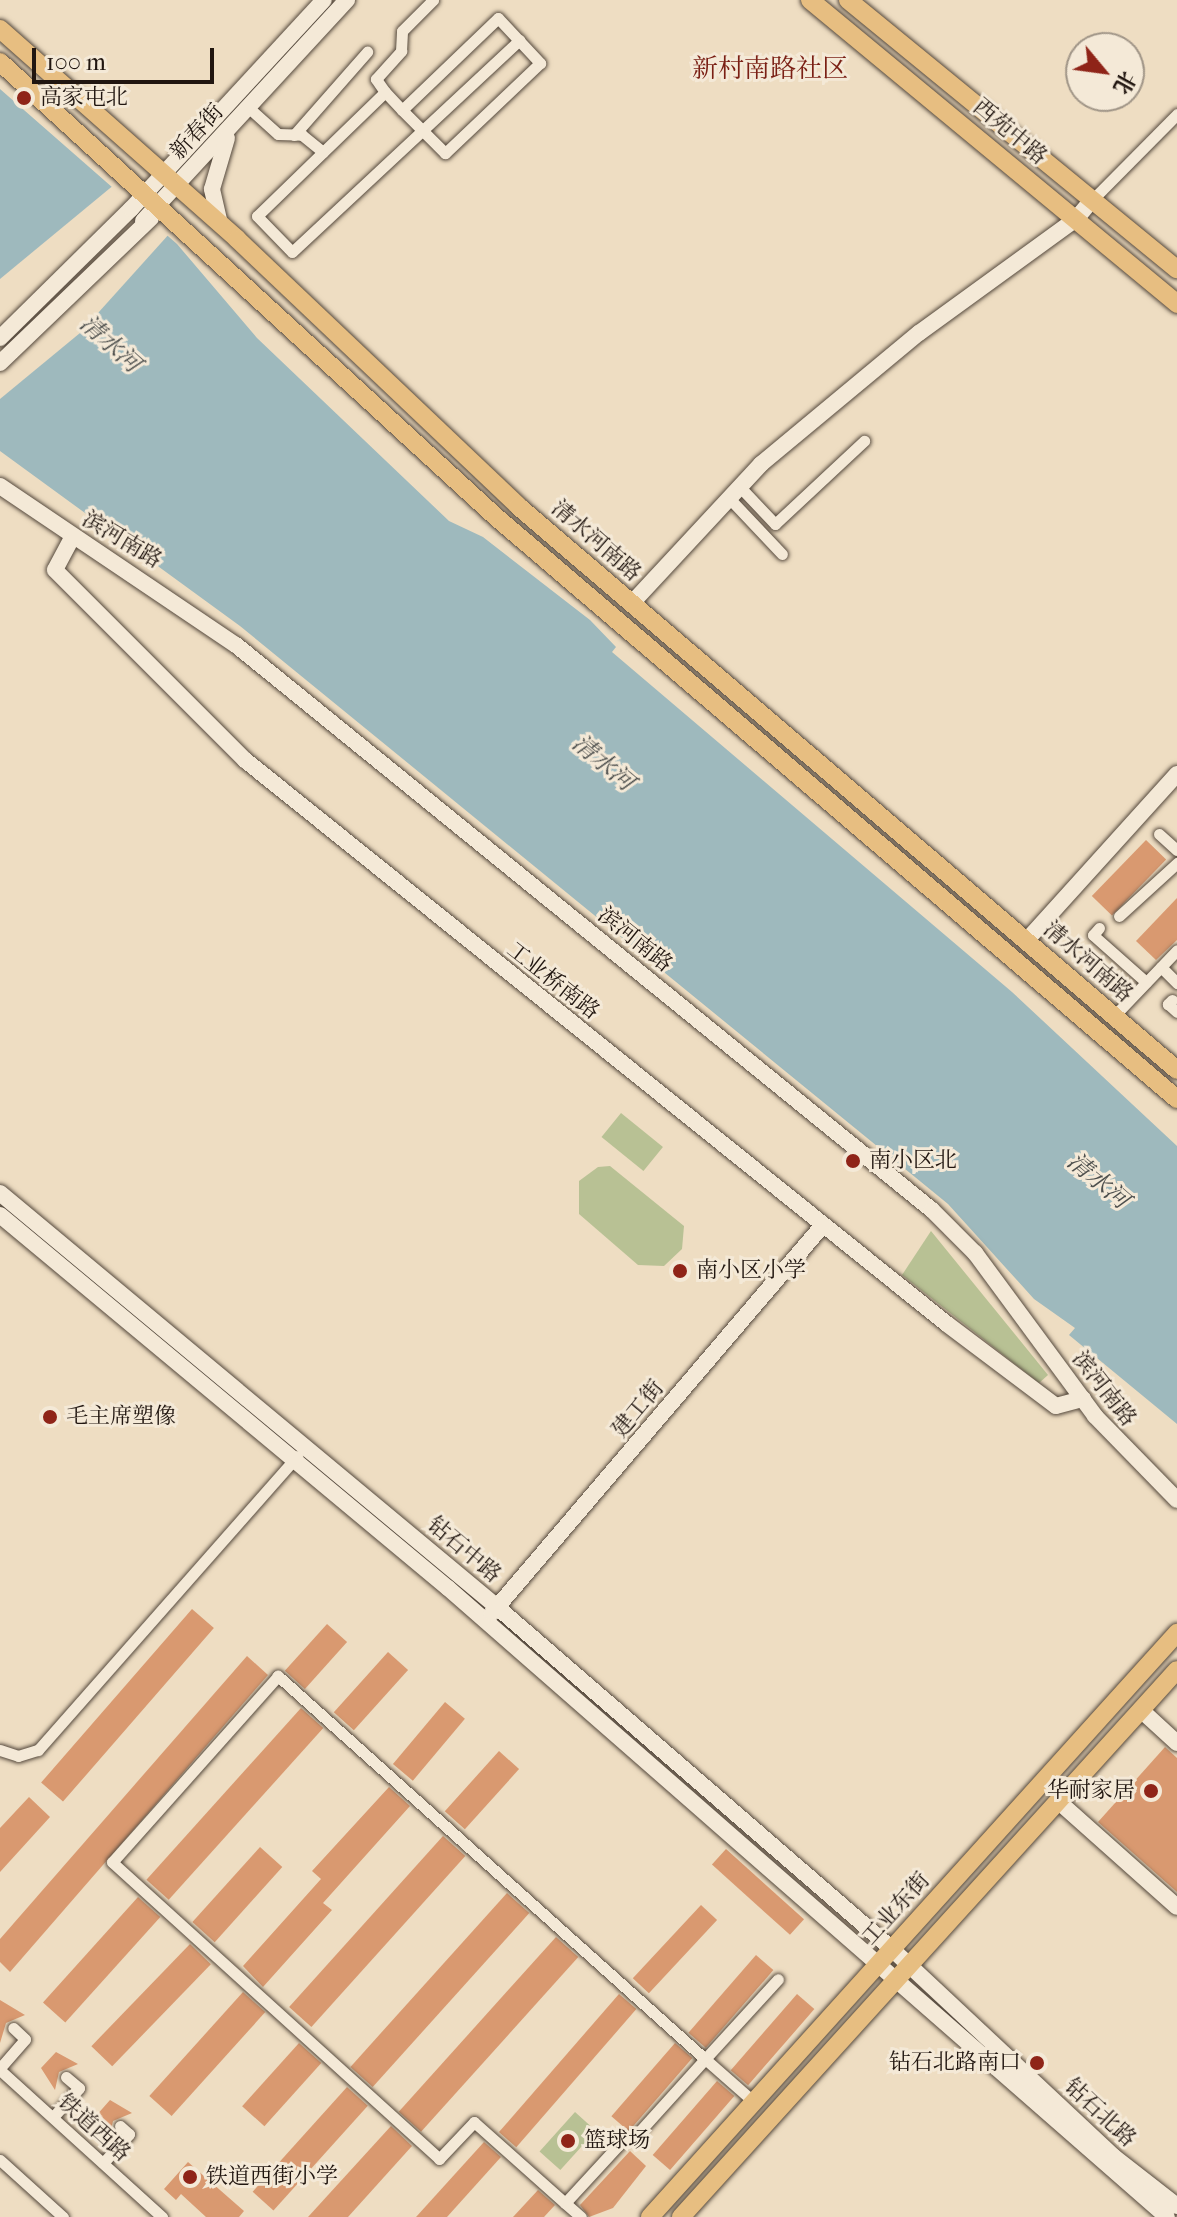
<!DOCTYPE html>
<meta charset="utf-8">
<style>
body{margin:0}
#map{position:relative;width:1177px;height:2217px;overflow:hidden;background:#eeddc2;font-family:"IM FELL French Canon","Noto Serif SC",serif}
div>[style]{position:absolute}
.green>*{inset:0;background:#b8c194;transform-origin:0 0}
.water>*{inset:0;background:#9eb9bd}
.pier>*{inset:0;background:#eeddc2}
.building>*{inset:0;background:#d99970;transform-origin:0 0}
.roads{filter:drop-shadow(0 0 2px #54483c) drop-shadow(0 0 2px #54483c)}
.street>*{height:11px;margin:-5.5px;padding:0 5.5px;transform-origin:5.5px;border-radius:5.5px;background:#f4e9d7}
.secondary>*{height:16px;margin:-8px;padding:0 8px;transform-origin:8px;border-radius:8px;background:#f4e9d7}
.primary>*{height:18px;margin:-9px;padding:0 9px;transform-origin:9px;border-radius:9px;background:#e7be81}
.dots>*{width:22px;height:22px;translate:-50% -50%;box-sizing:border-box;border:4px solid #f4e9d7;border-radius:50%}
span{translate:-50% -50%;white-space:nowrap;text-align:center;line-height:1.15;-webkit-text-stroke:6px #f4e9d7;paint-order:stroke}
.poi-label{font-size:22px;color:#211610}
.left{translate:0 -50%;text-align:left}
.right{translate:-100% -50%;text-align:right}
.street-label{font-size:22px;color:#211610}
.water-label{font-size:24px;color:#4d4f4d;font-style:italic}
.quarter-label{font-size:26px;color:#7a1f14}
.north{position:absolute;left:1065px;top:32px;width:80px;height:80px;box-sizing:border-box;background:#f4e9d7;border:2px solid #a09587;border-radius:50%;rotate:119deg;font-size:22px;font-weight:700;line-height:32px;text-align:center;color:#211610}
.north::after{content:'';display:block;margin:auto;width:28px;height:36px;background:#8f2418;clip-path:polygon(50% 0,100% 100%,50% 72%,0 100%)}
.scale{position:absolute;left:32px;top:48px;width:182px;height:36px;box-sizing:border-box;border:4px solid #211610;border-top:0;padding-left:10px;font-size:24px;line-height:28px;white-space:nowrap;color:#211610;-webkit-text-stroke:6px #f4e9d7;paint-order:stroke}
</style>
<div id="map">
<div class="green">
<i style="left:621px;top:1113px;width:54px;height:31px;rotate:39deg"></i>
<i style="clip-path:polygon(610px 1166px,684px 1226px,682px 1249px,664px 1266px,638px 1265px,579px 1214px,579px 1181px,598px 1167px)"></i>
<i style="clip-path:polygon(931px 1231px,1048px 1375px,1039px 1383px,902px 1275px)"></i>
<i style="left:575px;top:2112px;width:28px;height:53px;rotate:42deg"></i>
</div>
<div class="water">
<i style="clip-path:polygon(0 89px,177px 244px,257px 338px,449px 521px,483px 537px,590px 620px,616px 647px,612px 652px,1012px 992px,1177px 1146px,1177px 1424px,1069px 1335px,1075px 1328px,1034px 1299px,948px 1204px,240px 626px,0 451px)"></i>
</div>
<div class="pier">
<i style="clip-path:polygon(115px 184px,170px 233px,80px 333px,0 399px,0 279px)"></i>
</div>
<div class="building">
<i style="left:1146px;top:840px;width:28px;height:78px;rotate:44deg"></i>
<i style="clip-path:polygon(1177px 898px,1177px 940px,1156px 960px,1136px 941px)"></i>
<i style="left:192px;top:1609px;width:29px;height:230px;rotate:41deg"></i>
<i style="left:327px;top:1624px;width:27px;height:63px;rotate:42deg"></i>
<i style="left:388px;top:1652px;width:27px;height:81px;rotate:42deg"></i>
<i style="clip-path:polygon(247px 1656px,268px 1675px,10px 1972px,0 1962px,0 1939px)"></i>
<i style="left:445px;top:1702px;width:26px;height:81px;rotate:40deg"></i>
<i style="left:301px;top:1708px;width:30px;height:231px;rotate:42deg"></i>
<i style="clip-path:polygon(1165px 1747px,1177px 1758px,1177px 1892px,1098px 1822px)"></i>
<i style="left:499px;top:1751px;width:27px;height:81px;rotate:42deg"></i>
<i style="clip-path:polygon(389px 1787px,410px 1806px,323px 1903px,332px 1910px,263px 1987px,243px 1966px,321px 1879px,312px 1871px)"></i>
<i style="clip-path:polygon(29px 1797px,50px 1817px,0 1872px,0 1828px)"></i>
<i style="left:443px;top:1836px;width:30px;height:230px;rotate:42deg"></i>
<i style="left:260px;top:1847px;width:30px;height:101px;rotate:42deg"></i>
<i style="left:726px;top:1849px;width:105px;height:21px;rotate:42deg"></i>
<i style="left:507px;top:1893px;width:30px;height:234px;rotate:42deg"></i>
<i style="left:138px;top:1897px;width:30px;height:142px;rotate:42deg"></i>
<i style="left:701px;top:1905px;width:22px;height:100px;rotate:43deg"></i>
<i style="left:556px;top:1937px;width:30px;height:235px;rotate:42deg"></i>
<i style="left:190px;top:1944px;width:29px;height:142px;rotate:44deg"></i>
<i style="left:756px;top:1955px;width:23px;height:103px;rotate:41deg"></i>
<i style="left:243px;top:1992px;width:30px;height:140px;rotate:42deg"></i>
<i style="left:619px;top:1994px;width:23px;height:183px;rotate:41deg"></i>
<i style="left:797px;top:1994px;width:23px;height:101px;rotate:41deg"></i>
<i style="clip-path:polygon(0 2000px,25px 2015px,6px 2023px,0 2043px)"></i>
<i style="left:299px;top:2043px;width:30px;height:85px;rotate:42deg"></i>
<i style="left:675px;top:2043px;width:23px;height:97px;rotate:41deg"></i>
<i style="clip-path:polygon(56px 2052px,78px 2064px,59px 2072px,55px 2090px,41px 2068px)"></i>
<i style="left:717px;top:2081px;width:23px;height:98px;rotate:41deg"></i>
<i style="left:347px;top:2087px;width:28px;height:141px;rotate:42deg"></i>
<i style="clip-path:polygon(110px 2100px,132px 2113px,113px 2121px,109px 2139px,95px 2117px)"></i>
<i style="clip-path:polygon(391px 2126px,412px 2146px,348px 2217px,308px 2217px)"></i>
<i style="clip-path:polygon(484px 2142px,501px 2157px,447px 2217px,416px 2217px)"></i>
<i style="clip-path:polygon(630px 2151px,646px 2166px,613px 2208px,589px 2217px,580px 2205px)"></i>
<i style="clip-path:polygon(188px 2162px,244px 2211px,239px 2217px,206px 2217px,181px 2194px,176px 2200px,164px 2189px)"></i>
<i style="clip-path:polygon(538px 2190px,555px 2205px,544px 2217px,513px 2217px)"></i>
</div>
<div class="roads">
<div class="street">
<i style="left:385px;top:92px;width:178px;rotate:135.9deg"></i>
<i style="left:257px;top:216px;width:50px;rotate:45.8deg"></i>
<i style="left:292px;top:252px;width:311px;rotate:-43deg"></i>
<i style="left:249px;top:108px;width:39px;rotate:42deg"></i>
<i style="left:278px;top:134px;width:24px;rotate:2deg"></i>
<i style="left:302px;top:135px;width:27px;rotate:39deg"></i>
<i style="left:402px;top:110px;width:133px;rotate:-43.8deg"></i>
<i style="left:498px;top:18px;width:62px;rotate:47deg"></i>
<i style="left:540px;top:63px;width:131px;rotate:136.5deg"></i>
<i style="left:445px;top:153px;width:61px;rotate:-135deg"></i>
<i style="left:402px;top:110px;width:25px;rotate:-133deg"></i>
<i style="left:385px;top:92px;width:16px;rotate:-125deg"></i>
<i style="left:376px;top:79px;width:38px;rotate:-48deg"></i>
<i style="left:401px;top:51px;width:20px;rotate:-87deg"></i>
<i style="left:402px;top:31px;width:44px;rotate:-45deg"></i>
<i style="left:294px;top:135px;width:111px;rotate:-48.7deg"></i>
<i style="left:1093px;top:199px;width:120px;rotate:-45.3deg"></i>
<i style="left:740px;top:487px;width:51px;rotate:46.6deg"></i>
<i style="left:775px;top:524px;width:122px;rotate:-43deg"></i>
<i style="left:729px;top:498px;width:77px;rotate:46.6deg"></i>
<i style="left:1159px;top:834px;width:24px;rotate:42deg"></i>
<i style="left:1119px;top:916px;width:79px;rotate:-42.4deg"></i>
<i style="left:1099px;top:928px;width:9px;rotate:131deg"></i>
<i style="left:1093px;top:935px;width:71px;rotate:41.6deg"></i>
<i style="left:1161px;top:967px;width:23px;rotate:45deg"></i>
<i style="left:1172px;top:1000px;width:6px;rotate:135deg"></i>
<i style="left:1168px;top:1004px;width:12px;rotate:42deg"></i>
<i style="left:1114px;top:1016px;width:91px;rotate:-46.3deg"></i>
<i style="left:0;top:1750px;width:19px;rotate:18deg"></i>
<i style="left:18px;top:1756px;width:21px;rotate:-17deg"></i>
<i style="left:38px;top:1750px;width:392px;rotate:-48.6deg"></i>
<i style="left:0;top:2068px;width:38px;rotate:-49deg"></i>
<i style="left:25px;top:2039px;width:16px;rotate:-137deg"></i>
<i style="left:0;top:2070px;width:219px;rotate:42.2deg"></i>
<i style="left:754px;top:2102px;width:65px;rotate:-138.7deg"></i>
<i style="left:705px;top:2059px;width:574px;rotate:-138.11deg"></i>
<i style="left:278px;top:1676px;width:249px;rotate:131.7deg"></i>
<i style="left:112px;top:1862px;width:442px;rotate:42.2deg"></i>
<i style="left:439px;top:2159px;width:51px;rotate:-46.6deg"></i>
<i style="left:474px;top:2122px;width:122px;rotate:41.7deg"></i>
<i style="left:565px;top:2203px;width:83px;rotate:-47.4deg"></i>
<i style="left:621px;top:2142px;width:21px;rotate:-29deg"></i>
<i style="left:639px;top:2132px;width:98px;rotate:-47.9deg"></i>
<i style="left:705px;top:2059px;width:108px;rotate:-47.6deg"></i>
<i style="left:53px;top:2117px;width:39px;rotate:-48deg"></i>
<i style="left:79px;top:2088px;width:17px;rotate:-140deg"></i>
<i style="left:0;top:2160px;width:85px;rotate:42.1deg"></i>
<i style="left:103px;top:2163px;width:39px;rotate:-48deg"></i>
<i style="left:129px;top:2134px;width:12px;rotate:-138deg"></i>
<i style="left:565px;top:2203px;width:21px;rotate:41deg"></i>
</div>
<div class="secondary">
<i style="left:143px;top:221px;width:301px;rotate:-47.3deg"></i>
<i style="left:220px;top:224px;width:36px;rotate:-103deg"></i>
<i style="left:212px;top:189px;width:53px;rotate:-73.6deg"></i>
<i style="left:0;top:338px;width:184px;rotate:-44.6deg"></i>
<i style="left:131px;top:209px;width:284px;rotate:-47.3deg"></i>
<i style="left:0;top:363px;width:209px;rotate:-43.8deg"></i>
<i style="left:0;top:486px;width:285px;rotate:34deg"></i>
<i style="left:236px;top:645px;width:896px;rotate:39.07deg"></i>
<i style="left:932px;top:1210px;width:61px;rotate:45deg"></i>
<i style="left:975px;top:1253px;width:202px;rotate:53.6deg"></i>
<i style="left:1095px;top:1416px;width:117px;rotate:45.7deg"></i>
<i style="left:73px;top:536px;width:38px;rotate:118deg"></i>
<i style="left:55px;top:570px;width:269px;rotate:45deg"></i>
<i style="left:245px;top:760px;width:900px;rotate:38.78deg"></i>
<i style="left:947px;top:1324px;width:136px;rotate:37deg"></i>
<i style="left:1056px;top:1406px;width:28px;rotate:-15deg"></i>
<i style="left:632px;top:603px;width:190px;rotate:-47.1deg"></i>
<i style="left:761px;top:464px;width:205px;rotate:-39.7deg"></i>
<i style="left:919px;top:333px;width:194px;rotate:-36deg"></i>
<i style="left:1076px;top:219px;width:26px;rotate:-50deg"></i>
<i style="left:1026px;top:941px;width:225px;rotate:-47.9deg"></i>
<i style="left:0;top:1193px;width:647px;rotate:39.79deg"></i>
<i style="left:497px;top:1607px;width:522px;rotate:40.89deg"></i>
<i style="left:892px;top:1949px;width:303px;rotate:43.1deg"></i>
<i style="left:1113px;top:2156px;width:81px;rotate:38deg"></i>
<i style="left:0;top:1215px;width:583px;rotate:39.78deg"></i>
<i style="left:448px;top:1588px;width:955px;rotate:41.18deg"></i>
<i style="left:492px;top:1613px;width:510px;rotate:-49.53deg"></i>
<i style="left:1141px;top:1710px;width:49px;rotate:42.5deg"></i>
<i style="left:1058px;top:1801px;width:159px;rotate:41.7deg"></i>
</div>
<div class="primary">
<i style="left:810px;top:0;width:477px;rotate:39.6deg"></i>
<i style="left:848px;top:0;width:425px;rotate:39.3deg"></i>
<i style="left:0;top:29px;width:317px;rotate:41.5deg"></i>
<i style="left:237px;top:239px;width:388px;rotate:43.5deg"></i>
<i style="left:518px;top:506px;width:867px;rotate:40.56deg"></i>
<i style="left:0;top:62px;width:673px;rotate:42.53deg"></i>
<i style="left:496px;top:517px;width:896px;rotate:40.52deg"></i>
<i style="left:650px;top:2217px;width:787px;rotate:-47.94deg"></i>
<i style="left:681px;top:2217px;width:738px;rotate:-47.8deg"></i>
</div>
</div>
<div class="dots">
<i style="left:24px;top:98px;background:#8f2418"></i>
<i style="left:853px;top:1161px;background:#8f2418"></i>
<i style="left:680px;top:1271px;background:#8f2418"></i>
<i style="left:50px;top:1417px;background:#8f2418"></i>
<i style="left:1151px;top:1791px;background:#8f2418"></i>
<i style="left:1037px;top:2063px;background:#8f2418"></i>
<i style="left:568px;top:2141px;background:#8f2418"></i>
<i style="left:190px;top:2177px;background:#8f2418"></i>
</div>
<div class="poi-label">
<span class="left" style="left:40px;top:98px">高家屯北</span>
<span class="left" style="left:869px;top:1161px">南小区北</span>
<span class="left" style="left:696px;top:1271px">南小区小学</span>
<span class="left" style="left:66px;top:1417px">毛主席塑像</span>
<span class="right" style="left:1135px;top:1791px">华耐家居</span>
<span class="right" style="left:1021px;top:2063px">钻石北路南口</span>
<span class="left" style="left:584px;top:2141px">篮球场</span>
<span class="left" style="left:206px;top:2177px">铁道西街小学</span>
</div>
<div class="street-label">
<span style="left:197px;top:132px;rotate:-47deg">新春街</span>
<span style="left:1010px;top:132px;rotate:40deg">西苑中路</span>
<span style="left:122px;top:540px;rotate:31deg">滨河南路</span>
<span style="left:596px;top:541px;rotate:41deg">清水河南路</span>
<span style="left:635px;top:940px;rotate:39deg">滨河南路</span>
<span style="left:1088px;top:962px;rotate:41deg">清水河南路</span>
<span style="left:553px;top:981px;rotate:38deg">工业桥南路</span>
<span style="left:1104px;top:1389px;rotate:52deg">滨河南路</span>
<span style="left:638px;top:1409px;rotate:-50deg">建工街</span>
<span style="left:464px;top:1550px;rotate:40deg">钻石中路</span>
<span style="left:896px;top:1909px;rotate:-48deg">工业东街</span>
<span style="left:1100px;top:2113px;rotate:43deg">钻石北路</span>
<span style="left:94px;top:2128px;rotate:42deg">铁道西路</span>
</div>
<div class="water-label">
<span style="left:110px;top:344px;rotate:42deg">清水河</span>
<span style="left:603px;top:763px;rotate:40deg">清水河</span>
<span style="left:1098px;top:1181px;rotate:40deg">清水河</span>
</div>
<div class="quarter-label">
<span style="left:770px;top:69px">新村南路社区</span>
</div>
<div class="north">北</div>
<div class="scale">100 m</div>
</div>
